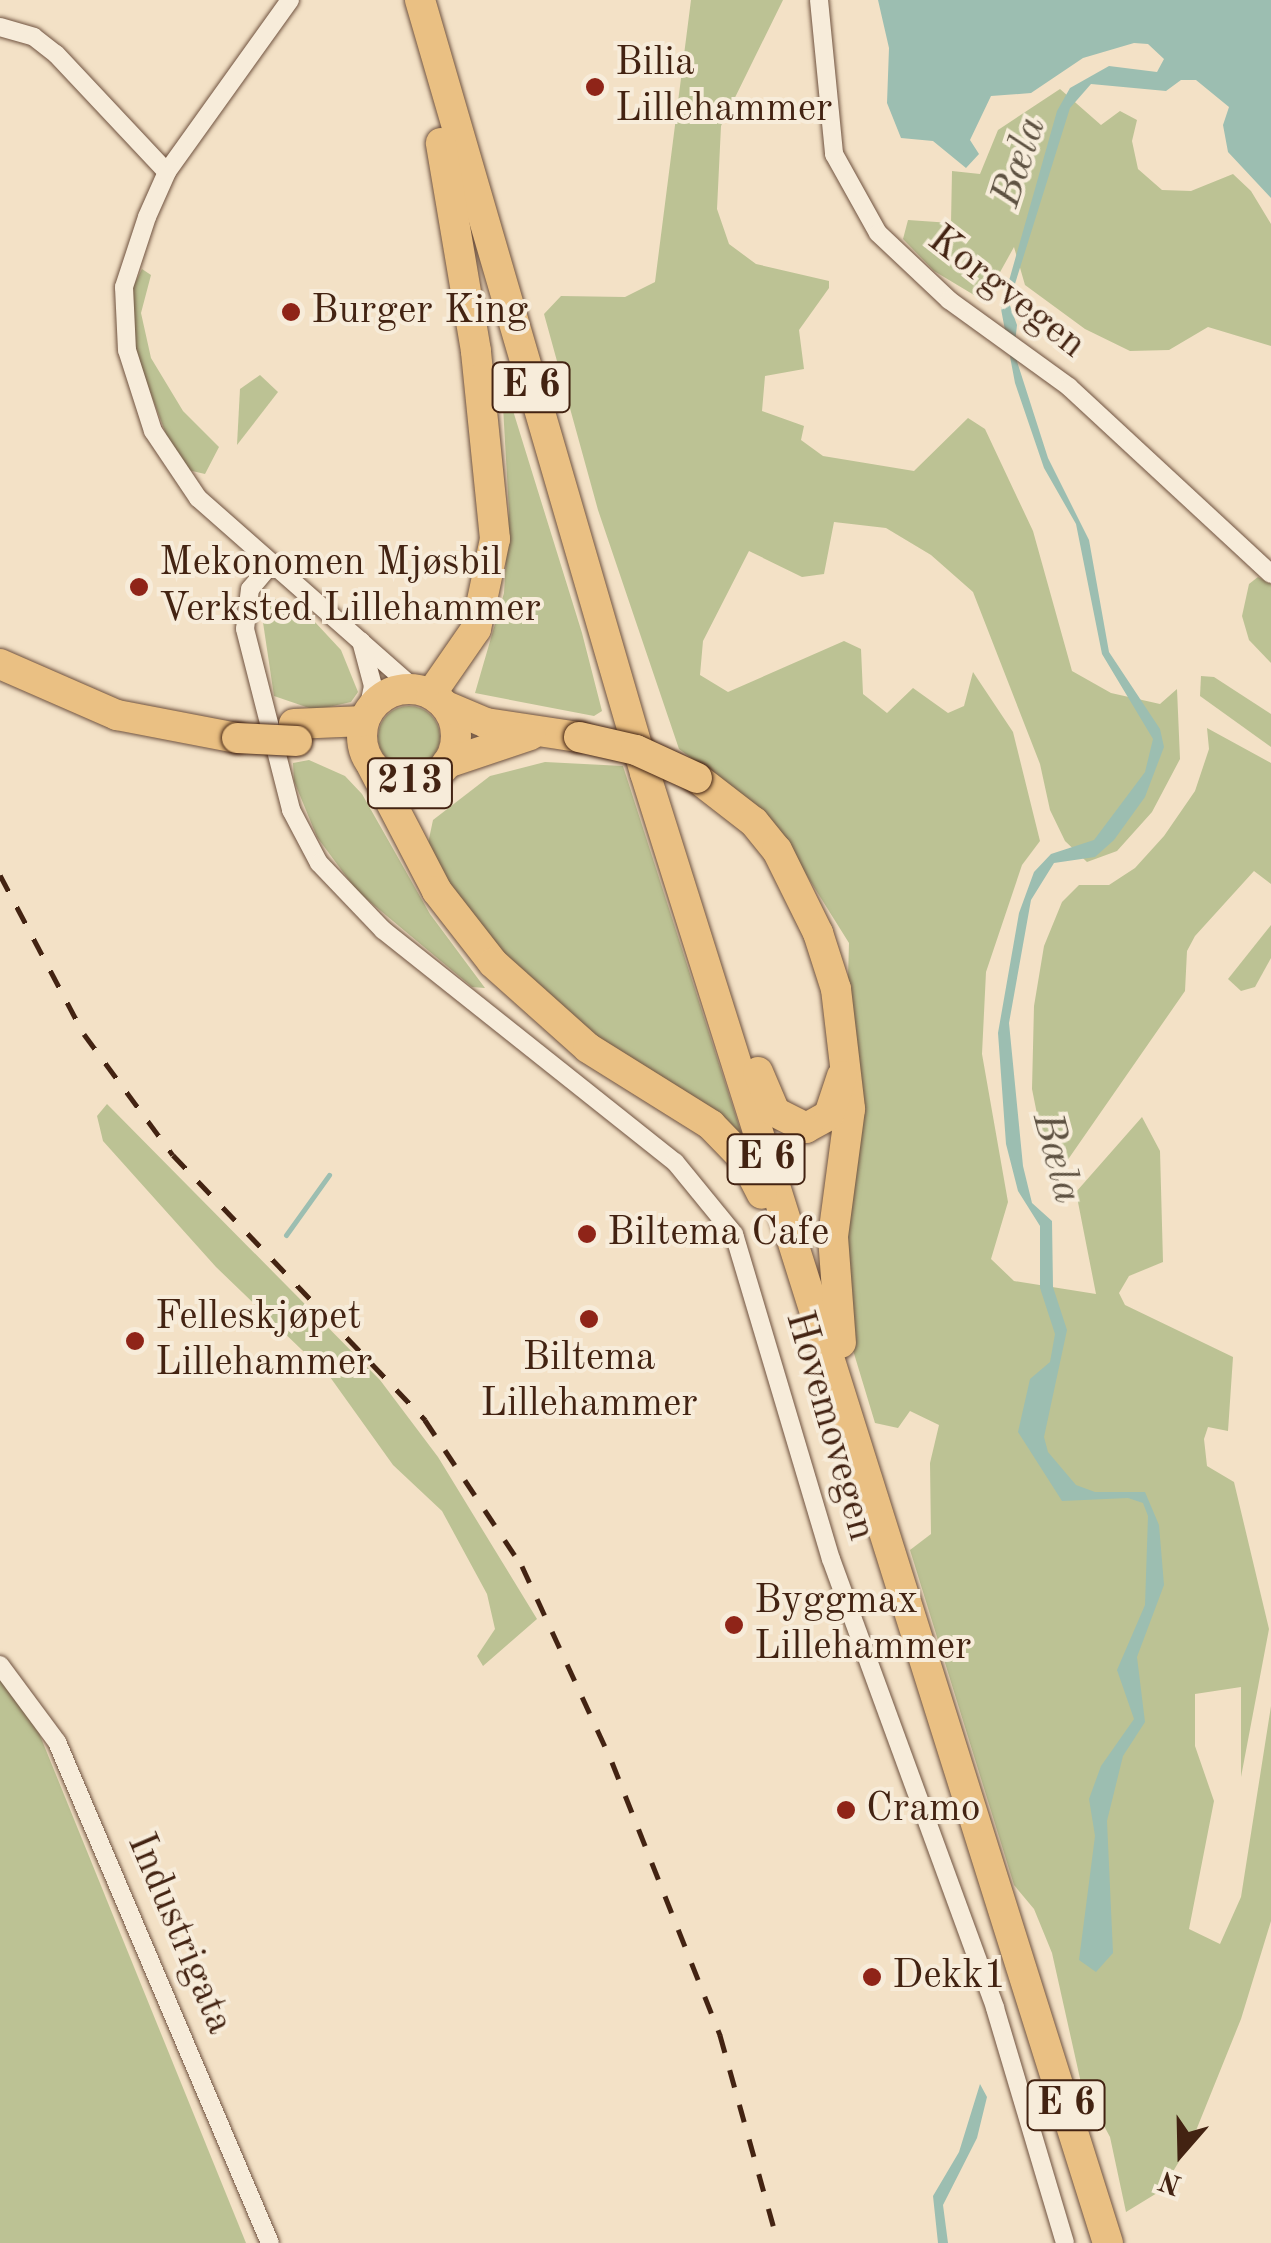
<!DOCTYPE html>
<meta charset="utf-8">
<style>
body{margin:0}
#map{position:relative;width:1271px;height:2243px;overflow:hidden;background:#f3e1c6;font-family:"Old Standard TT",serif}
div>[style]{position:absolute}
.green>*{inset:0;background:#bcc294}
.round{border-radius:50%}
.water>*{inset:0;background:#9cbeb1}
.stream>*{height:5px;margin:-2.5px;padding:0 2.5px;transform-origin:2.5px;border-radius:2.5px;background:#9cbeb1}
.roads{filter:drop-shadow(0 0 2px #6f523f) drop-shadow(0 0 2px #6f523f)}
.minor>*{height:18px;margin:-9px;padding:0 9px;transform-origin:9px;border-radius:9px;background:#f7ecda}
.primary>*{height:30px;margin:-15px;padding:0 15px;transform-origin:15px;border-radius:15px;background:#eac083}
.primary>.ring{margin:-15px;padding:0;box-sizing:content-box;background:none;border:30px solid #eac083;border-radius:50%}
.trunk>*{height:30px;margin:-15px;padding:0 15px;transform-origin:15px;border-radius:15px;background:#eac083}
.rail>*{height:5px;margin-top:-2.5px;transform-origin:0;background:repeating-linear-gradient(90deg,#432312 0 18px,transparent 0 36px)}
.bridges{filter:drop-shadow(0 0 2px #432312) drop-shadow(0 0 2px #432312)}
.primary-bridge>*{height:30px;margin:-15px;padding:0 15px;transform-origin:15px;border-radius:15px;background:#eac083}
.trunk-bridge>*{height:30px;margin:-15px;padding:0 15px;transform-origin:15px;border-radius:15px;background:#eac083}
.dots>*{width:28px;height:28px;translate:-50% -50%;box-sizing:border-box;border:5px solid #f7ecda;border-radius:50%}
span{translate:-50% -50%;white-space:nowrap;text-align:center;line-height:1.15;-webkit-text-stroke:8px #f7ecda;paint-order:stroke}
.shield-label span{padding:2px 8px;background:#f7ecda;border:2px solid;border-radius:8px;-webkit-text-stroke-width:0}
.shield-label{font-size:38px;color:#432312;font-weight:700}
.poi-label{font-size:40px;color:#432312}
.left{translate:0 -50%;text-align:left}
.street-label{font-size:40px;color:#432312}
.water-label{font-size:42px;color:#5e5242;font-style:italic}
.north{position:absolute;left:1131px;top:2103px;width:100px;height:100px;-webkit-text-stroke:8px #f7ecda;paint-order:stroke;rotate:200deg;font-size:28px;font-weight:700;line-height:40px;text-align:center;color:#432312}
.north::after{content:'';display:block;margin:auto;width:35px;height:45px;background:#432312;clip-path:polygon(50% 0,100% 100%,50% 72%,0 100%)}
</style>
<div id="map">
<div class="green">
<i style="clip-path:polygon(691px 0,783px 0,721px 126px,717px 209px,729px 244px,756px 264px,829px 281px,829px 288px,799px 330px,804px 369px,765px 376px,762px 411px,804px 426px,801px 440px,823px 456px,914px 471px,968px 418px,985px 429px,1033px 531px,1072px 671px,1111px 693px,1160px 704px,1177px 689px,1180px 759px,1152px 812px,1117px 851px,1087px 862px,1065px 841px,1050px 810px,1040px 764px,973px 592px,931px 555px,886px 528px,834px 522px,824px 574px,802px 577px,749px 551px,703px 641px,700px 675px,728px 692px,844px 641px,861px 649px,863px 694px,887px 713px,913px 688px,948px 713px,964px 706px,973px 672px,1013px 732px,1040px 841px,1022px 865px,986px 972px,982px 1054px,1008px 1202px,991px 1259px,1014px 1281px,1096px 1294px,1076px 1192px,1142px 1117px,1160px 1151px,1163px 1262px,1129px 1276px,1119px 1293px,1125px 1305px,1233px 1357px,1228px 1431px,1208px 1427px,1204px 1439px,1207px 1466px,1234px 1482px,1269px 1629px,1241px 1777px,1241px 1687px,1195px 1694px,1195px 1746px,1214px 1801px,1189px 1929px,1220px 1944px,1241px 1897px,1271px 1706px,1271px 1921px,1241px 2019px,1193px 2138px,1162px 2190px,1126px 2212px,1110px 2137px,1081px 2083px,1052px 1953px,1034px 1909px,1014px 1885px,910px 1550px,931px 1534px,930px 1463px,939px 1425px,910px 1411px,898px 1428px,875px 1423px,849px 1337px,839px 1289px,849px 943px,782px 836px,754px 804px,679px 749px,598px 510px,544px 314px,561px 296px,625px 297px,655px 282px)"></i>
<i style="clip-path:polygon(1060px 89px,1101px 125px,1120px 111px,1137px 120px,1132px 141px,1138px 169px,1162px 190px,1191px 191px,1233px 174px,1251px 191px,1271px 224px,1271px 346px,1208px 327px,1169px 350px,1130px 351px,1085px 329px,1025px 285px,1014px 247px,984px 301px,934px 271px,903px 239px,908px 220px,951px 223px,952px 171px,980px 174px,998px 130px)"></i>
<i style="clip-path:polygon(142px 269px,151px 275px,141px 313px,151px 358px,183px 411px,219px 447px,205px 474px,188px 470px,169px 442px,134px 349px,131px 291px)"></i>
<i style="clip-path:polygon(501px 372px,582px 633px,602px 711px,594px 716px,475px 693px,504px 593px,509px 511px)"></i>
<i style="clip-path:polygon(260px 375px,278px 392px,237px 445px,240px 389px)"></i>
<i style="clip-path:polygon(1258px 577px,1271px 584px,1271px 663px,1249px 640px,1242px 616px,1249px 584px)"></i>
<i style="clip-path:polygon(276px 599px,300px 606px,341px 650px,358px 692px,351px 702px,315px 710px,274px 696px,261px 609px)"></i>
<i style="clip-path:polygon(1201px 676px,1214px 677px,1271px 714px,1271px 747px,1200px 696px)"></i>
<i class="round" style="left:378px;top:706px;width:62px;height:62px"></i>
<i style="clip-path:polygon(1207px 728px,1271px 763px,1271px 884px,1254px 871px,1195px 936px,1187px 951px,1185px 991px,1051px 1184px,1032px 1089px,1034px 1006px,1044px 946px,1062px 902px,1079px 885px,1109px 885px,1135px 868px,1164px 836px,1195px 791px,1209px 749px)"></i>
<i style="clip-path:polygon(309px 760px,345px 776px,362px 794px,430px 914px,485px 988px,472px 987px,357px 891px,317px 837px,294px 781px,293px 763px)"></i>
<i style="clip-path:polygon(545px 762px,623px 766px,743px 1138px,589px 1037px,489px 942px,426px 853px,433px 820px,490px 776px)"></i>
<i style="clip-path:polygon(1271px 925px,1271px 958px,1255px 987px,1241px 991px,1228px 979px)"></i>
<i style="clip-path:polygon(107px 1104px,380px 1380px,438px 1457px,537px 1619px,483px 1666px,477px 1656px,495px 1629px,487px 1594px,442px 1511px,393px 1465px,330px 1377px,216px 1267px,103px 1141px,97px 1116px)"></i>
<i style="clip-path:polygon(0 1678px,39px 1733px,246px 2243px,0 2243px)"></i>
</div>
<div class="water">
<i style="clip-path:polygon(878px 0,1271px 0,1271px 198px,1228px 152px,1223px 125px,1229px 107px,1196px 80px,1181px 80px,1166px 91px,1091px 84px,1070px 108px,1009px 303px,1017px 325px,1014px 352px,1048px 458px,1089px 540px,1109px 652px,1160px 729px,1164px 747px,1145px 797px,1114px 840px,1095px 857px,1054px 863px,1031px 900px,1009px 1023px,1023px 1166px,1032px 1203px,1052px 1221px,1053px 1287px,1067px 1330px,1044px 1437px,1048px 1452px,1076px 1485px,1095px 1492px,1145px 1492px,1159px 1525px,1164px 1585px,1137px 1657px,1145px 1722px,1123px 1756px,1107px 1821px,1113px 1953px,1096px 1972px,1079px 1960px,1095px 1836px,1089px 1799px,1101px 1766px,1134px 1719px,1117px 1670px,1145px 1605px,1148px 1516px,1143px 1503px,1128px 1498px,1062px 1501px,1018px 1432px,1030px 1379px,1050px 1362px,1055px 1334px,1040px 1288px,1040px 1226px,1018px 1191px,1006px 1144px,998px 1033px,1019px 913px,1034px 872px,1051px 854px,1094px 840px,1145px 772px,1153px 739px,1102px 654px,1076px 524px,1044px 468px,1015px 383px,1001px 309px,1057px 111px,1070px 88px,1109px 66px,1157px 72px,1164px 59px,1148px 44px,1134px 43px,1083px 58px,1031px 93px,991px 96px,970px 140px,979px 154px,966px 168px,933px 141px,901px 138px,887px 103px,889px 48px)"></i>
<i style="clip-path:polygon(980px 2084px,987px 2097px,977px 2138px,943px 2205px,948px 2243px,938px 2243px,933px 2196px,959px 2152px)"></i>
</div>
<div class="stream">
<i style="left:286px;top:1235px;width:74px;rotate:-54.4deg"></i>
</div>
<div class="roads">
<div class="minor">
<i style="left:290px;top:0;width:211px;rotate:125.6deg"></i>
<i style="left:167px;top:172px;width:49px;rotate:114deg"></i>
<i style="left:147px;top:217px;width:74px;rotate:108.2deg"></i>
<i style="left:124px;top:287px;width:63px;rotate:87.3deg"></i>
<i style="left:127px;top:350px;width:85px;rotate:72.2deg"></i>
<i style="left:153px;top:431px;width:81px;rotate:56.1deg"></i>
<i style="left:198px;top:498px;width:289px;rotate:41.4deg"></i>
<i style="left:819px;top:0;width:155px;rotate:84.4deg"></i>
<i style="left:834px;top:154px;width:90px;rotate:60.9deg"></i>
<i style="left:878px;top:233px;width:98px;rotate:43.3deg"></i>
<i style="left:949px;top:300px;width:148px;rotate:35.9deg"></i>
<i style="left:1069px;top:387px;width:275px;rotate:42.8deg"></i>
<i style="left:0;top:27px;width:35px;rotate:16deg"></i>
<i style="left:34px;top:37px;width:28px;rotate:38deg"></i>
<i style="left:56px;top:54px;width:162px;rotate:46.8deg"></i>
<i style="left:272px;top:563px;width:34px;rotate:130deg"></i>
<i style="left:250px;top:589px;width:40px;rotate:97.1deg"></i>
<i style="left:245px;top:629px;width:187px;rotate:75.7deg"></i>
<i style="left:291px;top:810px;width:60px;rotate:62.2deg"></i>
<i style="left:319px;top:863px;width:93px;rotate:46.3deg"></i>
<i style="left:383px;top:930px;width:373px;rotate:38.5deg"></i>
<i style="left:675px;top:1162px;width:93px;rotate:50.7deg"></i>
<i style="left:734px;top:1234px;width:339px;rotate:73.4deg"></i>
<i style="left:831px;top:1559px;width:478px;rotate:69.9deg"></i>
<i style="left:995px;top:2008px;width:245px;rotate:73.4deg"></i>
<i style="left:361px;top:641px;width:47px;rotate:75.1deg"></i>
<i style="left:373px;top:686px;width:29px;rotate:102deg"></i>
<i style="left:0;top:1665px;width:96px;rotate:53.5deg"></i>
<i style="left:57px;top:1742px;width:544px;rotate:66.97deg"></i>
</div>
<div class="primary">
<i style="left:0;top:664px;width:128px;rotate:23.6deg"></i>
<i style="left:117px;top:715px;width:122px;rotate:10.9deg"></i>
<i class="ring" style="left:362px;top:689px;width:64px;height:64px"></i>
<i style="left:294px;top:724px;width:70px;rotate:-2.5deg"></i>
</div>
<div class="trunk">
<i style="left:420px;top:0;width:805px;rotate:73.77deg"></i>
<i style="left:645px;top:773px;width:1541px;rotate:72.52deg"></i>
<i style="left:431px;top:694px;width:79px;rotate:-55.3deg"></i>
<i style="left:476px;top:629px;width:92px;rotate:-78.1deg"></i>
<i style="left:495px;top:539px;width:189px;rotate:-95.8deg"></i>
<i style="left:476px;top:351px;width:211px;rotate:-99.6deg"></i>
<i style="left:446px;top:706px;width:43px;rotate:23deg"></i>
<i style="left:486px;top:723px;width:94px;rotate:8.6deg"></i>
<i style="left:447px;top:763px;width:88px;rotate:-18.6deg"></i>
<i style="left:372px;top:766px;width:141px;rotate:62.5deg"></i>
<i style="left:437px;top:891px;width:91px;rotate:52.1deg"></i>
<i style="left:493px;top:963px;width:127px;rotate:41.8deg"></i>
<i style="left:588px;top:1048px;width:145px;rotate:32deg"></i>
<i style="left:711px;top:1125px;width:47px;rotate:45.9deg"></i>
<i style="left:744px;top:1159px;width:39px;rotate:63deg"></i>
<i style="left:697px;top:778px;width:72px;rotate:37.7deg"></i>
<i style="left:754px;top:822px;width:36px;rotate:51deg"></i>
<i style="left:777px;top:850px;width:93px;rotate:63.7deg"></i>
<i style="left:818px;top:933px;width:59px;rotate:72.2deg"></i>
<i style="left:836px;top:989px;width:121px;rotate:83.3deg"></i>
<i style="left:850px;top:1109px;width:129px;rotate:97.6deg"></i>
<i style="left:833px;top:1237px;width:106px;rotate:85.7deg"></i>
<i style="left:758px;top:1072px;width:43px;rotate:67deg"></i>
<i style="left:775px;top:1112px;width:35px;rotate:27deg"></i>
<i style="left:806px;top:1128px;width:26px;rotate:-29deg"></i>
<i style="left:829px;top:1115px;width:41px;rotate:-71.6deg"></i>
</div>
</div>
<div class="rail">
<i style="left:0;top:875px;width:180px;rotate:62.2deg"></i>
<i style="left:84px;top:1034px;width:150px;rotate:53.7deg"></i>
<i style="left:173px;top:1155px;width:366px;rotate:46.4deg"></i>
<i style="left:425px;top:1420px;width:175px;rotate:56.4deg"></i>
<i style="left:522px;top:1566px;width:216px;rotate:65.3deg"></i>
<i style="left:612px;top:1762px;width:294px;rotate:68.4deg"></i>
<i style="left:720px;top:2035px;width:216px;rotate:74.4deg"></i>
</div>
<div class="bridges">
<div class="primary-bridge">
<i style="left:237px;top:738px;width:60px;rotate:2.9deg"></i>
</div>
<div class="trunk-bridge">
<i style="left:579px;top:737px;width:58px;rotate:12.8deg"></i>
<i style="left:636px;top:750px;width:67px;rotate:24.7deg"></i>
</div>
</div>
<div class="dots">
<i style="left:595px;top:87px;background:#8f2418"></i>
<i style="left:291px;top:312px;background:#8f2418"></i>
<i style="left:139px;top:587px;background:#8f2418"></i>
<i style="left:587px;top:1234px;background:#8f2418"></i>
<i style="left:589px;top:1319px;background:#8f2418"></i>
<i style="left:135px;top:1341px;background:#8f2418"></i>
<i style="left:734px;top:1625px;background:#8f2418"></i>
<i style="left:846px;top:1810px;background:#8f2418"></i>
<i style="left:872px;top:1977px;background:#8f2418"></i>
</div>
<div class="shield-label">
<span style="left:531px;top:387px">E 6</span>
<span style="left:410px;top:783px">213</span>
<span style="left:766px;top:1159px">E 6</span>
<span style="left:1066px;top:2105px">E 6</span>
</div>
<div class="poi-label">
<span class="left" style="left:615px;top:87px">Bilia<br>Lillehammer</span>
<span class="left" style="left:311px;top:312px">Burger King</span>
<span class="left" style="left:159px;top:587px">Mekonomen Mjøsbil<br>Verksted Lillehammer</span>
<span class="left" style="left:607px;top:1234px">Biltema Cafe</span>
<span class="left" style="left:155px;top:1341px">Felleskjøpet<br>Lillehammer</span>
<span style="left:589px;top:1382px">Biltema<br>Lillehammer</span>
<span class="left" style="left:754px;top:1625px">Byggmax<br>Lillehammer</span>
<span class="left" style="left:866px;top:1810px">Cramo</span>
<span class="left" style="left:892px;top:1977px">Dekk1</span>
</div>
<div class="street-label">
<span style="left:1006px;top:293px;rotate:38deg">Korgvegen</span>
<span style="left:829px;top:1426px;rotate:74deg">Hovemovegen</span>
<span style="left:179px;top:1934px;rotate:67deg">Industrigata</span>
</div>
<div class="water-label">
<span style="left:1020px;top:162px;rotate:-72deg">Bæla</span>
<span style="left:1056px;top:1158px;rotate:75deg">Bæla</span>
</div>
<div class="north">N</div>
</div>
